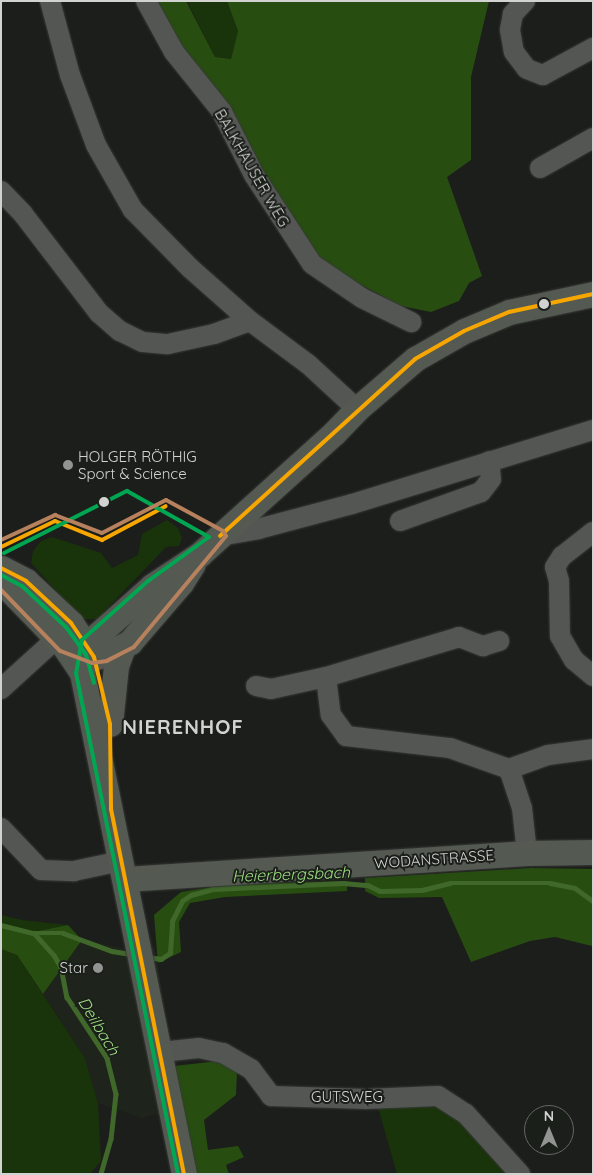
<!DOCTYPE html>
<meta charset="utf-8">
<style>
body{margin:0}
#map{position:relative;width:594px;height:1175px;overflow:hidden;background:#1c1e1b;font-family:Quicksand,sans-serif}
div>[style]{position:absolute}
.built>*{inset:0;background:#1e241b}
.green>*{inset:0;background:#19330a}
.forest>*{inset:0;background:#274e10}
.stream>*{height:4.5px;margin:-2.25px;padding:0 2.25px;transform-origin:2.25px;border-radius:2.25px;background:#3f682a}
.roads{filter:drop-shadow(0 0 1px #373936) drop-shadow(0 0 1px #373936)}
.minor>*{height:20px;margin:-10px;padding:0 10px;transform-origin:10px;border-radius:10px;background:#545654}
.major>*{height:25px;margin:-12.5px;padding:0 12.5px;transform-origin:12.5px;border-radius:12.5px;background:#545952}
.bus-1>*{height:4px;margin:-2px;padding:0 2px;transform-origin:2px;border-radius:2px;background:#f7a600}
.bus-2>*{height:4px;margin:-2px;padding:0 2px;transform-origin:2px;border-radius:2px;background:#00a651}
.bus-3>*{height:4px;margin:-2px;padding:0 2px;transform-origin:2px;border-radius:2px;background:#b6815c}
.dots>*{width:14px;height:14px;translate:-50% -50%;box-sizing:border-box;border:2px solid #1b1f1a;border-radius:50%}
span{translate:-50% -50%;white-space:nowrap;text-align:center;line-height:1.15;-webkit-text-stroke:4px #1b1f1a;paint-order:stroke}
.street-label{font-size:15px;color:#d1d3d0}
.poi-label{font-size:15px;color:#d1d3d0}
.left{translate:0 -50%;text-align:left}
.right{translate:-100% -50%;text-align:right}
.water-label{font-size:16px;color:#9edf82;font-style:italic}
.district-label{font-size:20px;color:#d1d3d0;font-weight:700;letter-spacing:1px}
.frame{position:absolute;inset:0;border:2px solid #d1d3d0;pointer-events:none}
.north{position:absolute;left:524px;top:1105px;width:50px;height:50px;box-sizing:border-box;background:#1b1f1a;border:1px solid #646763;border-radius:50%;rotate:0deg;font-size:14px;font-weight:700;line-height:20px;text-align:center;color:#d1d3d0}
.north::after{content:'';display:block;margin:auto;width:18px;height:22px;background:#929491;clip-path:polygon(50% 0,100% 100%,50% 72%,0 100%)}
</style>
<div id="map">
<div class="built">
<i style="clip-path:polygon(82px 940px,127px 949px,155px 947px,180px 1108px,142px 1118px,98px 1103px,85px 1058px,43px 994px)"></i>
</div>
<div class="green">
<i style="clip-path:polygon(187px 1px,227px 1px,238px 31px,231px 59px,215px 57px)"></i>
<i style="clip-path:polygon(167px 520px,178px 528px,182px 538px,179px 546px,166px 547px,97px 619px,82px 619px,31px 563px,33px 551px,41px 541px,52px 537px,101px 553px,112px 568px,138px 555px,142px 534px)"></i>
<i style="clip-path:polygon(1px 915px,22px 920px,68px 925px,33px 932px,1px 925px)"></i>
<i style="clip-path:polygon(1px 949px,17px 955px,85px 1058px,98px 1103px,101px 1161px,90px 1174px,1px 1174px)"></i>
<i style="clip-path:polygon(377px 1104px,447px 1107px,515px 1174px,397px 1174px)"></i>
</div>
<div class="forest">
<i style="clip-path:polygon(154px 1px,186px 1px,215px 57px,231px 59px,238px 31px,227px 1px,489px 1px,471px 77px,471px 160px,447px 177px,482px 276px,469px 283px,459px 301px,431px 312px,401px 306px,318px 262px,179px 48px)"></i>
<i style="clip-path:polygon(531px 868px,593px 869px,593px 957px,592px 946px,555px 937px,530px 941px,471px 962px,442px 897px,379px 898px,365px 891px,365px 878px)"></i>
<i style="clip-path:polygon(347px 881px,347px 891px,225px 897px,190px 903px,179px 922px,181px 952px,158px 963px,154px 915px,181px 892px,231px 884px)"></i>
<i style="clip-path:polygon(68px 925px,82px 940px,43px 994px,17px 955px,1px 949px,1px 926px,33px 932px)"></i>
<i style="clip-path:polygon(219px 1061px,237px 1072px,236px 1095px,204px 1120px,208px 1150px,238px 1146px,244px 1157px,226px 1165px,229px 1174px,193px 1174px,174px 1066px)"></i>
</div>
<div class="stream">
<i style="left:1px;top:925px;width:34px;rotate:14deg"></i>
<i style="left:34px;top:933px;width:30px;rotate:48deg"></i>
<i style="left:54px;top:955px;width:14px;rotate:60deg"></i>
<i style="left:61px;top:967px;width:31px;rotate:79deg"></i>
<i style="left:67px;top:997px;width:73px;rotate:56.7deg"></i>
<i style="left:107px;top:1058px;width:37px;rotate:76deg"></i>
<i style="left:116px;top:1094px;width:45px;rotate:96.3deg"></i>
<i style="left:111px;top:1139px;width:36px;rotate:106deg"></i>
<i style="left:34px;top:933px;width:29px"></i>
<i style="left:63px;top:933px;width:52px;rotate:20.2deg"></i>
<i style="left:112px;top:951px;width:20px;rotate:9deg"></i>
<i style="left:147px;top:957px;width:14px;rotate:8deg"></i>
<i style="left:161px;top:959px;width:11px;rotate:-34deg"></i>
<i style="left:170px;top:953px;width:32px;rotate:-86deg"></i>
<i style="left:172px;top:921px;width:22px;rotate:-63deg"></i>
<i style="left:182px;top:901px;width:11px;rotate:-34deg"></i>
<i style="left:191px;top:895px;width:23px;rotate:-15deg"></i>
<i style="left:213px;top:889px;width:130px;rotate:-2.6deg"></i>
<i style="left:343px;top:883px;width:25px;rotate:5deg"></i>
<i style="left:368px;top:885px;width:13px;rotate:27deg"></i>
<i style="left:380px;top:891px;width:42px;rotate:-1.4deg"></i>
<i style="left:422px;top:890px;width:29px;rotate:-14deg"></i>
<i style="left:450px;top:883px;width:100px"></i>
<i style="left:550px;top:883px;width:25px;rotate:11deg"></i>
<i style="left:575px;top:888px;width:22px;rotate:36deg"></i>
</div>
<div class="roads">
<div class="minor">
<i style="left:50px;top:1px;width:77px;rotate:74.9deg"></i>
<i style="left:70px;top:75px;width:75px;rotate:69.6deg"></i>
<i style="left:96px;top:145px;width:75px;rotate:60.4deg"></i>
<i style="left:133px;top:210px;width:81px;rotate:45.5deg"></i>
<i style="left:190px;top:268px;width:80px;rotate:41.5deg"></i>
<i style="left:250px;top:321px;width:72px;rotate:36.6deg"></i>
<i style="left:308px;top:364px;width:67px;rotate:42.6deg"></i>
<i style="left:146px;top:1px;width:58px;rotate:61.2deg"></i>
<i style="left:174px;top:52px;width:77px;rotate:51.3deg"></i>
<i style="left:222px;top:112px;width:71px;rotate:63.1deg"></i>
<i style="left:254px;top:175px;width:106px;rotate:56.9deg"></i>
<i style="left:312px;top:264px;width:60px;rotate:34.2deg"></i>
<i style="left:362px;top:298px;width:55px;rotate:26.1deg"></i>
<i style="left:525px;top:1px;width:18px;rotate:133deg"></i>
<i style="left:513px;top:14px;width:16px;rotate:101deg"></i>
<i style="left:510px;top:30px;width:22px;rotate:80deg"></i>
<i style="left:514px;top:52px;width:21px;rotate:53deg"></i>
<i style="left:527px;top:69px;width:17px;rotate:21deg"></i>
<i style="left:543px;top:75px;width:57px;rotate:-28.4deg"></i>
<i style="left:540px;top:168px;width:61px;rotate:-29.5deg"></i>
<i style="left:1px;top:191px;width:32px;rotate:46deg"></i>
<i style="left:23px;top:214px;width:125px;rotate:52.5deg"></i>
<i style="left:99px;top:313px;width:28px;rotate:41deg"></i>
<i style="left:120px;top:331px;width:25px;rotate:26deg"></i>
<i style="left:143px;top:342px;width:25px;rotate:5deg"></i>
<i style="left:168px;top:344px;width:47px;rotate:-12.3deg"></i>
<i style="left:214px;top:334px;width:38px;rotate:-20deg"></i>
<i style="left:400px;top:521px;width:86px;rotate:-19.7deg"></i>
<i style="left:481px;top:492px;width:16px;rotate:-52deg"></i>
<i style="left:491px;top:479px;width:18px;rotate:-96deg"></i>
<i style="left:593px;top:532px;width:39px;rotate:142deg"></i>
<i style="left:562px;top:556px;width:13px;rotate:122deg"></i>
<i style="left:555px;top:567px;width:15px;rotate:74deg"></i>
<i style="left:559px;top:581px;width:55px;rotate:89deg"></i>
<i style="left:560px;top:636px;width:28px;rotate:60deg"></i>
<i style="left:574px;top:660px;width:25px;rotate:40deg"></i>
<i style="left:220px;top:536px;width:39px;rotate:-10deg"></i>
<i style="left:258px;top:529px;width:97px;rotate:-14.9deg"></i>
<i style="left:352px;top:504px;width:252px;rotate:-17.1deg"></i>
<i style="left:326px;top:677px;width:38px;rotate:83deg"></i>
<i style="left:331px;top:715px;width:26px;rotate:54deg"></i>
<i style="left:346px;top:736px;width:105px;rotate:6.6deg"></i>
<i style="left:450px;top:748px;width:63px;rotate:19.6deg"></i>
<i style="left:509px;top:769px;width:41px;rotate:71.6deg"></i>
<i style="left:522px;top:808px;width:45px;rotate:83.7deg"></i>
<i style="left:256px;top:686px;width:15px;rotate:11deg"></i>
<i style="left:271px;top:689px;width:56px;rotate:-12.3deg"></i>
<i style="left:326px;top:677px;width:139px;rotate:-16.7deg"></i>
<i style="left:459px;top:637px;width:26px;rotate:21deg"></i>
<i style="left:483px;top:646px;width:17px;rotate:-17deg"></i>
<i style="left:1px;top:689px;width:76px;rotate:-42.3deg"></i>
<i style="left:509px;top:769px;width:41px;rotate:-19.7deg"></i>
<i style="left:548px;top:755px;width:45px;rotate:-7.6deg"></i>
<i style="left:1px;top:828px;width:58px;rotate:46.4deg"></i>
<i style="left:41px;top:870px;width:33px;rotate:2deg"></i>
<i style="left:74px;top:871px;width:48px;rotate:-12deg"></i>
<i style="left:161px;top:1052px;width:38px;rotate:-6deg"></i>
<i style="left:199px;top:1048px;width:25px;rotate:12deg"></i>
<i style="left:223px;top:1053px;width:32px;rotate:30deg"></i>
<i style="left:251px;top:1069px;width:34px;rotate:53deg"></i>
<i style="left:271px;top:1096px;width:95px;rotate:1.8deg"></i>
<i style="left:366px;top:1099px;width:72px;rotate:-2.4deg"></i>
<i style="left:438px;top:1096px;width:33px;rotate:33deg"></i>
<i style="left:466px;top:1114px;width:81px;rotate:48deg"></i>
</div>
<div class="major">
<i style="left:1px;top:568px;width:28px;rotate:27deg"></i>
<i style="left:26px;top:581px;width:62px;rotate:43deg"></i>
<i style="left:71px;top:623px;width:42px;rotate:56.7deg"></i>
<i style="left:1px;top:581px;width:91px;rotate:45.9deg"></i>
<i style="left:64px;top:646px;width:32px;rotate:56deg"></i>
<i style="left:82px;top:673px;width:511px;rotate:78.49deg"></i>
<i style="left:77px;top:652px;width:18px;rotate:16deg"></i>
<i style="left:94px;top:657px;width:11px;rotate:-10deg"></i>
<i style="left:105px;top:655px;width:28px;rotate:-27deg"></i>
<i style="left:130px;top:642px;width:78px;rotate:-49.2deg"></i>
<i style="left:181px;top:583px;width:22px;rotate:-58deg"></i>
<i style="left:82px;top:673px;width:29px;rotate:-80deg"></i>
<i style="left:87px;top:644px;width:87px;rotate:-41.7deg"></i>
<i style="left:152px;top:586px;width:58px;rotate:-33.7deg"></i>
<i style="left:200px;top:554px;width:181px;rotate:-42.1deg"></i>
<i style="left:334px;top:433px;width:33px;rotate:-46deg"></i>
<i style="left:357px;top:409px;width:77px;rotate:-40.8deg"></i>
<i style="left:415px;top:359px;width:56px;rotate:-29.7deg"></i>
<i style="left:464px;top:331px;width:49px;rotate:-22.9deg"></i>
<i style="left:509px;top:312px;width:86px;rotate:-12.1deg"></i>
<i style="left:110px;top:724px;width:58px;rotate:-84.1deg"></i>
<i style="left:116px;top:666px;width:20px;rotate:-70deg"></i>
<i style="left:125px;top:879px;width:403px;rotate:-3.7deg"></i>
<i style="left:527px;top:853px;width:66px;rotate:-0.9deg"></i>
</div>
</div>
<div class="bus-1">
<i style="left:220px;top:536px;width:263px;rotate:-42.2deg"></i>
<i style="left:415px;top:359px;width:56px;rotate:-29.7deg"></i>
<i style="left:464px;top:331px;width:49px;rotate:-22.9deg"></i>
<i style="left:509px;top:312px;width:86px;rotate:-12.1deg"></i>
<i style="left:1px;top:547px;width:60px;rotate:-25.7deg"></i>
<i style="left:55px;top:521px;width:51px;rotate:22deg"></i>
<i style="left:102px;top:540px;width:72px;rotate:-28deg"></i>
<i style="left:1px;top:568px;width:28px;rotate:27deg"></i>
<i style="left:26px;top:581px;width:62px;rotate:43deg"></i>
<i style="left:71px;top:623px;width:41px;rotate:55.9deg"></i>
<i style="left:94px;top:657px;width:69px;rotate:76.6deg"></i>
<i style="left:110px;top:724px;width:85px;rotate:89.3deg"></i>
<i style="left:111px;top:809px;width:372px;rotate:78.7deg"></i>
</div>
<div class="bus-2">
<i style="left:4px;top:553px;width:138px;rotate:-26.8deg"></i>
<i style="left:127px;top:491px;width:94px;rotate:29.3deg"></i>
<i style="left:209px;top:537px;width:75px;rotate:144.2deg"></i>
<i style="left:148px;top:581px;width:89px;rotate:138.2deg"></i>
<i style="left:82px;top:640px;width:34px;rotate:100deg"></i>
<i style="left:76px;top:673px;width:511px;rotate:78.49deg"></i>
<i style="left:1px;top:575px;width:24px;rotate:28deg"></i>
<i style="left:22px;top:586px;width:60px;rotate:43deg"></i>
<i style="left:66px;top:627px;width:34px;rotate:54deg"></i>
<i style="left:86px;top:655px;width:29px;rotate:74deg"></i>
</div>
<div class="bus-3">
<i style="left:1px;top:540px;width:60px;rotate:-24.8deg"></i>
<i style="left:55px;top:515px;width:50px;rotate:21deg"></i>
<i style="left:102px;top:533px;width:72px;rotate:-27.3deg"></i>
<i style="left:166px;top:500px;width:65px;rotate:28.5deg"></i>
<i style="left:223px;top:531px;width:6px;rotate:59deg"></i>
<i style="left:226px;top:536px;width:144px;rotate:129.7deg"></i>
<i style="left:134px;top:647px;width:30px;rotate:153deg"></i>
<i style="left:107px;top:661px;width:15px;rotate:172deg"></i>
<i style="left:92px;top:663px;width:34px;rotate:-159deg"></i>
<i style="left:60px;top:651px;width:85px;rotate:-134deg"></i>
</div>
<div class="dots">
<i style="left:544px;top:304px;background:#d1d3d0"></i>
<i style="left:68px;top:465px;background:#929491"></i>
<i style="left:104px;top:502px;background:#d1d3d0"></i>
<i style="left:98px;top:968px;background:#929491"></i>
</div>
<div class="street-label">
<span style="left:252px;top:168px;rotate:60deg">BALKHAUSER WEG</span>
<span style="left:434px;top:859px;rotate:-4deg">WODANSTRASSE</span>
<span style="left:347px;top:1097px">GUTSWEG</span>
</div>
<div class="poi-label">
<span class="left" style="left:78px;top:465px">HOLGER RÖTHIG<br>Sport &amp; Science</span>
<span class="right" style="left:88px;top:968px">Star</span>
</div>
<div class="water-label">
<span style="left:291px;top:874px;rotate:-2deg">Heierbergsbach</span>
<span style="left:99px;top:1026px;rotate:59deg">Deilbach</span>
</div>
<div class="district-label">
<span style="left:183px;top:726px">NIERENHOF</span>
</div>
<div class="frame"></div>
<div class="north">N</div>
</div>
